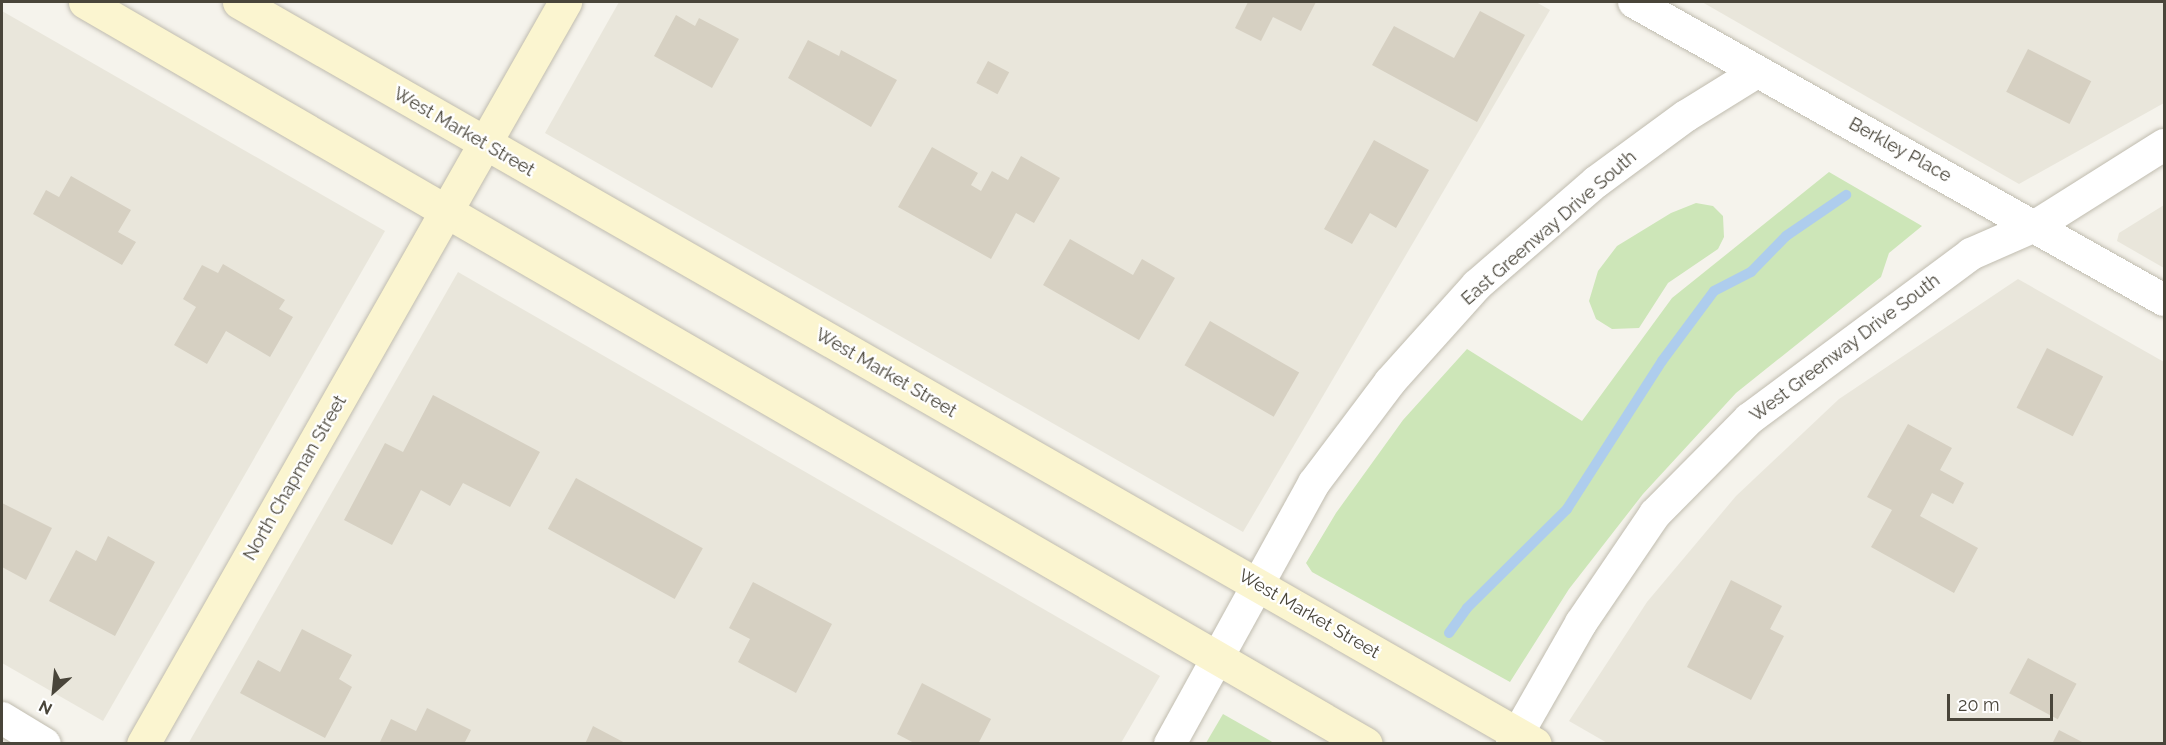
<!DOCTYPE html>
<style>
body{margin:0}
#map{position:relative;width:2166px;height:745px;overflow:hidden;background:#f5f3ec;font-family:Raleway,sans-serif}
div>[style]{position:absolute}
.residential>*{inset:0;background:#e9e6db}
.green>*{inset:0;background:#cde6b8}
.stream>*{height:10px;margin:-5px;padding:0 5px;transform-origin:5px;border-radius:5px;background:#aecded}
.building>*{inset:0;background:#d6d0c2;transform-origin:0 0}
.roads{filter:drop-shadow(0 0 2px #c0bcaf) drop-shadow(0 0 2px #c0bcaf)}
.street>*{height:32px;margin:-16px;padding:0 16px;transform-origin:16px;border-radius:16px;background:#fff}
.secondary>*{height:33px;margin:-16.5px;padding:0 16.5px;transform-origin:16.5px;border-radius:16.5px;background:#fbf5d0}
span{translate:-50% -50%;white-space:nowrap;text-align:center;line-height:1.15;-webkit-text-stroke:4.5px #fff;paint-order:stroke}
.street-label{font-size:18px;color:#49453a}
.frame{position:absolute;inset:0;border:3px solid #49453a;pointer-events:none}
.north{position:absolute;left:24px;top:661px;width:60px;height:60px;-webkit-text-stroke:4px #fff;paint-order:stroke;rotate:207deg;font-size:16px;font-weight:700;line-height:24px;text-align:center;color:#49453a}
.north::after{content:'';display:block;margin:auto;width:21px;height:27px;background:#49453a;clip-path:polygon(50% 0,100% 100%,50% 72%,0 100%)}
.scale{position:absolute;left:1947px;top:694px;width:106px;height:27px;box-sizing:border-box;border:3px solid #49453a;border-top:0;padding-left:8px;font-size:18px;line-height:21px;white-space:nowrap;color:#49453a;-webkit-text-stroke:4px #fff;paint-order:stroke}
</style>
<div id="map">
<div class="residential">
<i style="clip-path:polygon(619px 2px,1536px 2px,1550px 10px,1243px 532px,545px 133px)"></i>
<i style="clip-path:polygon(1702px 2px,2164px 2px,2164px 103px,2019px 184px)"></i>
<i style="clip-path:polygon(2px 11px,385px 231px,103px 721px,2px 663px)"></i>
<i style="clip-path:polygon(2164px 205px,2164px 268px,2117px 241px,2119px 233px)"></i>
<i style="clip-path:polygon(458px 272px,1160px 676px,1121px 743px,188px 744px)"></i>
<i style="clip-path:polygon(2018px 279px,2164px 362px,2164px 743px,1609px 744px,1569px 721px,1647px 602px,1736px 496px,1839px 399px)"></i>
</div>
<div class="green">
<i style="clip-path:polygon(1829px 172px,1922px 226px,1889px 253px,1881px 277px,1736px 393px,1643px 494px,1569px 589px,1510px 682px,1312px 572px,1306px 563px,1336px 513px,1403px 420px,1467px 349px,1582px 421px,1672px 298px)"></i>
<i style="clip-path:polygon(1696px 203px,1713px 206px,1723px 216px,1724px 237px,1718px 249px,1668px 283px,1639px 328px,1612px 329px,1596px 319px,1589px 301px,1598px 271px,1617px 246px,1671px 213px)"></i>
<i style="clip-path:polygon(1223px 714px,1274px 743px,1206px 743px)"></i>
</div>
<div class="stream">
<i style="left:1449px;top:633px;width:31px;rotate:-54deg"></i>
<i style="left:1467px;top:608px;width:141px;rotate:-44.7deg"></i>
<i style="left:1567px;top:509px;width:176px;rotate:-57.3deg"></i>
<i style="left:1662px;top:361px;width:87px;rotate:-53.4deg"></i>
<i style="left:1714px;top:291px;width:42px;rotate:-27.2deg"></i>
<i style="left:1751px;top:272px;width:50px;rotate:-45.8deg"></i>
<i style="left:1786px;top:236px;width:73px;rotate:-34.3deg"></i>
</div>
<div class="building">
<i style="clip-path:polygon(1248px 2px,1316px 2px,1301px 31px,1273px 17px,1261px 41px,1235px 28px)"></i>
<i style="clip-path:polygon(1480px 11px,1525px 35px,1477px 122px,1372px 65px,1394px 26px,1454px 58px)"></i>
<i style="clip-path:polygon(676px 15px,695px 26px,699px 18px,739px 39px,712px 88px,654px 56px)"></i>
<i style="clip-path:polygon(808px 40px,839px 56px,841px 50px,897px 80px,871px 127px,788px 78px)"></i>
<i style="left:2028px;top:49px;width:71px;height:48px;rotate:27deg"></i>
<i style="left:988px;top:61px;width:24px;height:25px;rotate:28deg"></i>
<i style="clip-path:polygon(1374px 140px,1429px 170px,1396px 228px,1370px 213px,1352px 244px,1324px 229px)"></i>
<i style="clip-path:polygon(932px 147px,978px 173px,971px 185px,981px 191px,992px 171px,1008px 180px,1021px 156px,1060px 178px,1034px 223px,1016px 213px,991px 259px,898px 207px)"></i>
<i style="clip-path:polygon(71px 176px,131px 210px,118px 232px,136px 242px,122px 265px,33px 214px,46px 190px,59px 197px)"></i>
<i style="clip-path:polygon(1070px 239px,1133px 275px,1142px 259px,1175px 278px,1139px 340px,1043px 285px)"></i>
<i style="clip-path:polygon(223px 264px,285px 300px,279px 309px,293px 317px,270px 357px,226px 331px,207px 364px,174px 345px,196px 307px,183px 299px,202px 265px,218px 273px)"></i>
<i style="left:1210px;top:321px;width:103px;height:51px;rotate:30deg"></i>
<i style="left:2047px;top:348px;width:63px;height:67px;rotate:27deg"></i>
<i style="clip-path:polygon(433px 395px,540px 452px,510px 507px,463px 483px,450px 506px,421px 490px,392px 545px,344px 520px,385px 443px,403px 452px)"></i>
<i style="clip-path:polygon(1908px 424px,1952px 448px,1940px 470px,1964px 483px,1953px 504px,1932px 493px,1920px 516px,1978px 548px,1954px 593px,1871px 547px,1892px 510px,1867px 497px)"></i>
<i style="left:576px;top:478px;width:145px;height:58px;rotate:29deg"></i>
<i style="clip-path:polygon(2px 503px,52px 528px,26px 580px,2px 567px)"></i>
<i style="clip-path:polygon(108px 536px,155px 562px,115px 636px,49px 601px,76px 550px,96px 561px)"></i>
<i style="clip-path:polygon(1731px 580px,1782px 606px,1770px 629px,1784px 636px,1751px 700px,1687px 667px)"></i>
<i style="clip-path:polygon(753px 582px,832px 624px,796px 693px,738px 662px,750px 639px,729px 628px)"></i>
<i style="clip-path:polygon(302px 629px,352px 655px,339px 679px,352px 687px,325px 738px,240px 693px,258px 660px,280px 672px)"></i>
<i style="left:2028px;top:658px;width:55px;height:40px;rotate:28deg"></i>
<i style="clip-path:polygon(922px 683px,991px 719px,978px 744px,916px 744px,897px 734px)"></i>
<i style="clip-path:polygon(427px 708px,471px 730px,464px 744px,379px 744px,391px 719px,416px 731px)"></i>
<i style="clip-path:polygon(593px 726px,627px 744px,585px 744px)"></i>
<i style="clip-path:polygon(2059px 730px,2086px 744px,2052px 744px)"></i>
</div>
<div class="roads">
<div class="street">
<i style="left:1634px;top:2px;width:608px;rotate:29.35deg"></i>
<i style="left:2px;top:718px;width:50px;rotate:31.2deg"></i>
<i style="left:1170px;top:744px;width:298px;rotate:-61.1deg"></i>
<i style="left:1314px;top:483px;width:126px;rotate:-53deg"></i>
<i style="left:1390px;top:382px;width:130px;rotate:-48.1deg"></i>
<i style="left:1477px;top:285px;width:157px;rotate:-40.9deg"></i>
<i style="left:1596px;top:182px;width:112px;rotate:-36.3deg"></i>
<i style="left:1686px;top:116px;width:84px;rotate:-31.8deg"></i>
<i style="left:1512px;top:744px;width:139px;rotate:-60.3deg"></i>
<i style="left:1581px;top:623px;width:132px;rotate:-55.8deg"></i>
<i style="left:1655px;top:514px;width:134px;rotate:-45.3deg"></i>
<i style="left:1749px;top:419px;width:277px;rotate:-36.6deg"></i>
<i style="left:1971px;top:254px;width:72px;rotate:-23.7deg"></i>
<i style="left:2037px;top:225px;width:150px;rotate:-32.2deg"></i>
</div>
<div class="secondary">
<i style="left:85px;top:2px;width:1480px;rotate:30.08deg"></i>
<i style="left:239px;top:2px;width:1493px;rotate:29.79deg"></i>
<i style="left:143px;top:744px;width:854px;rotate:-60.37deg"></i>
</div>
</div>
<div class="street-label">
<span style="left:464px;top:132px;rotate:30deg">West Market Street</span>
<span style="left:1900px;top:150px;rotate:29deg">Berkley Place</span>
<span style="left:1549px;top:228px;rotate:-41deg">East Greenway Drive South</span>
<span style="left:1845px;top:348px;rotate:-37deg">West Greenway Drive South</span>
<span style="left:886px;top:373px;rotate:30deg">West Market Street</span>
<span style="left:295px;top:478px;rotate:-60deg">North Chapman Street</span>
<span style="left:1309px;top:614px;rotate:30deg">West Market Street</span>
</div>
<div class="frame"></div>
<div class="north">N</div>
<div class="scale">20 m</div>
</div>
